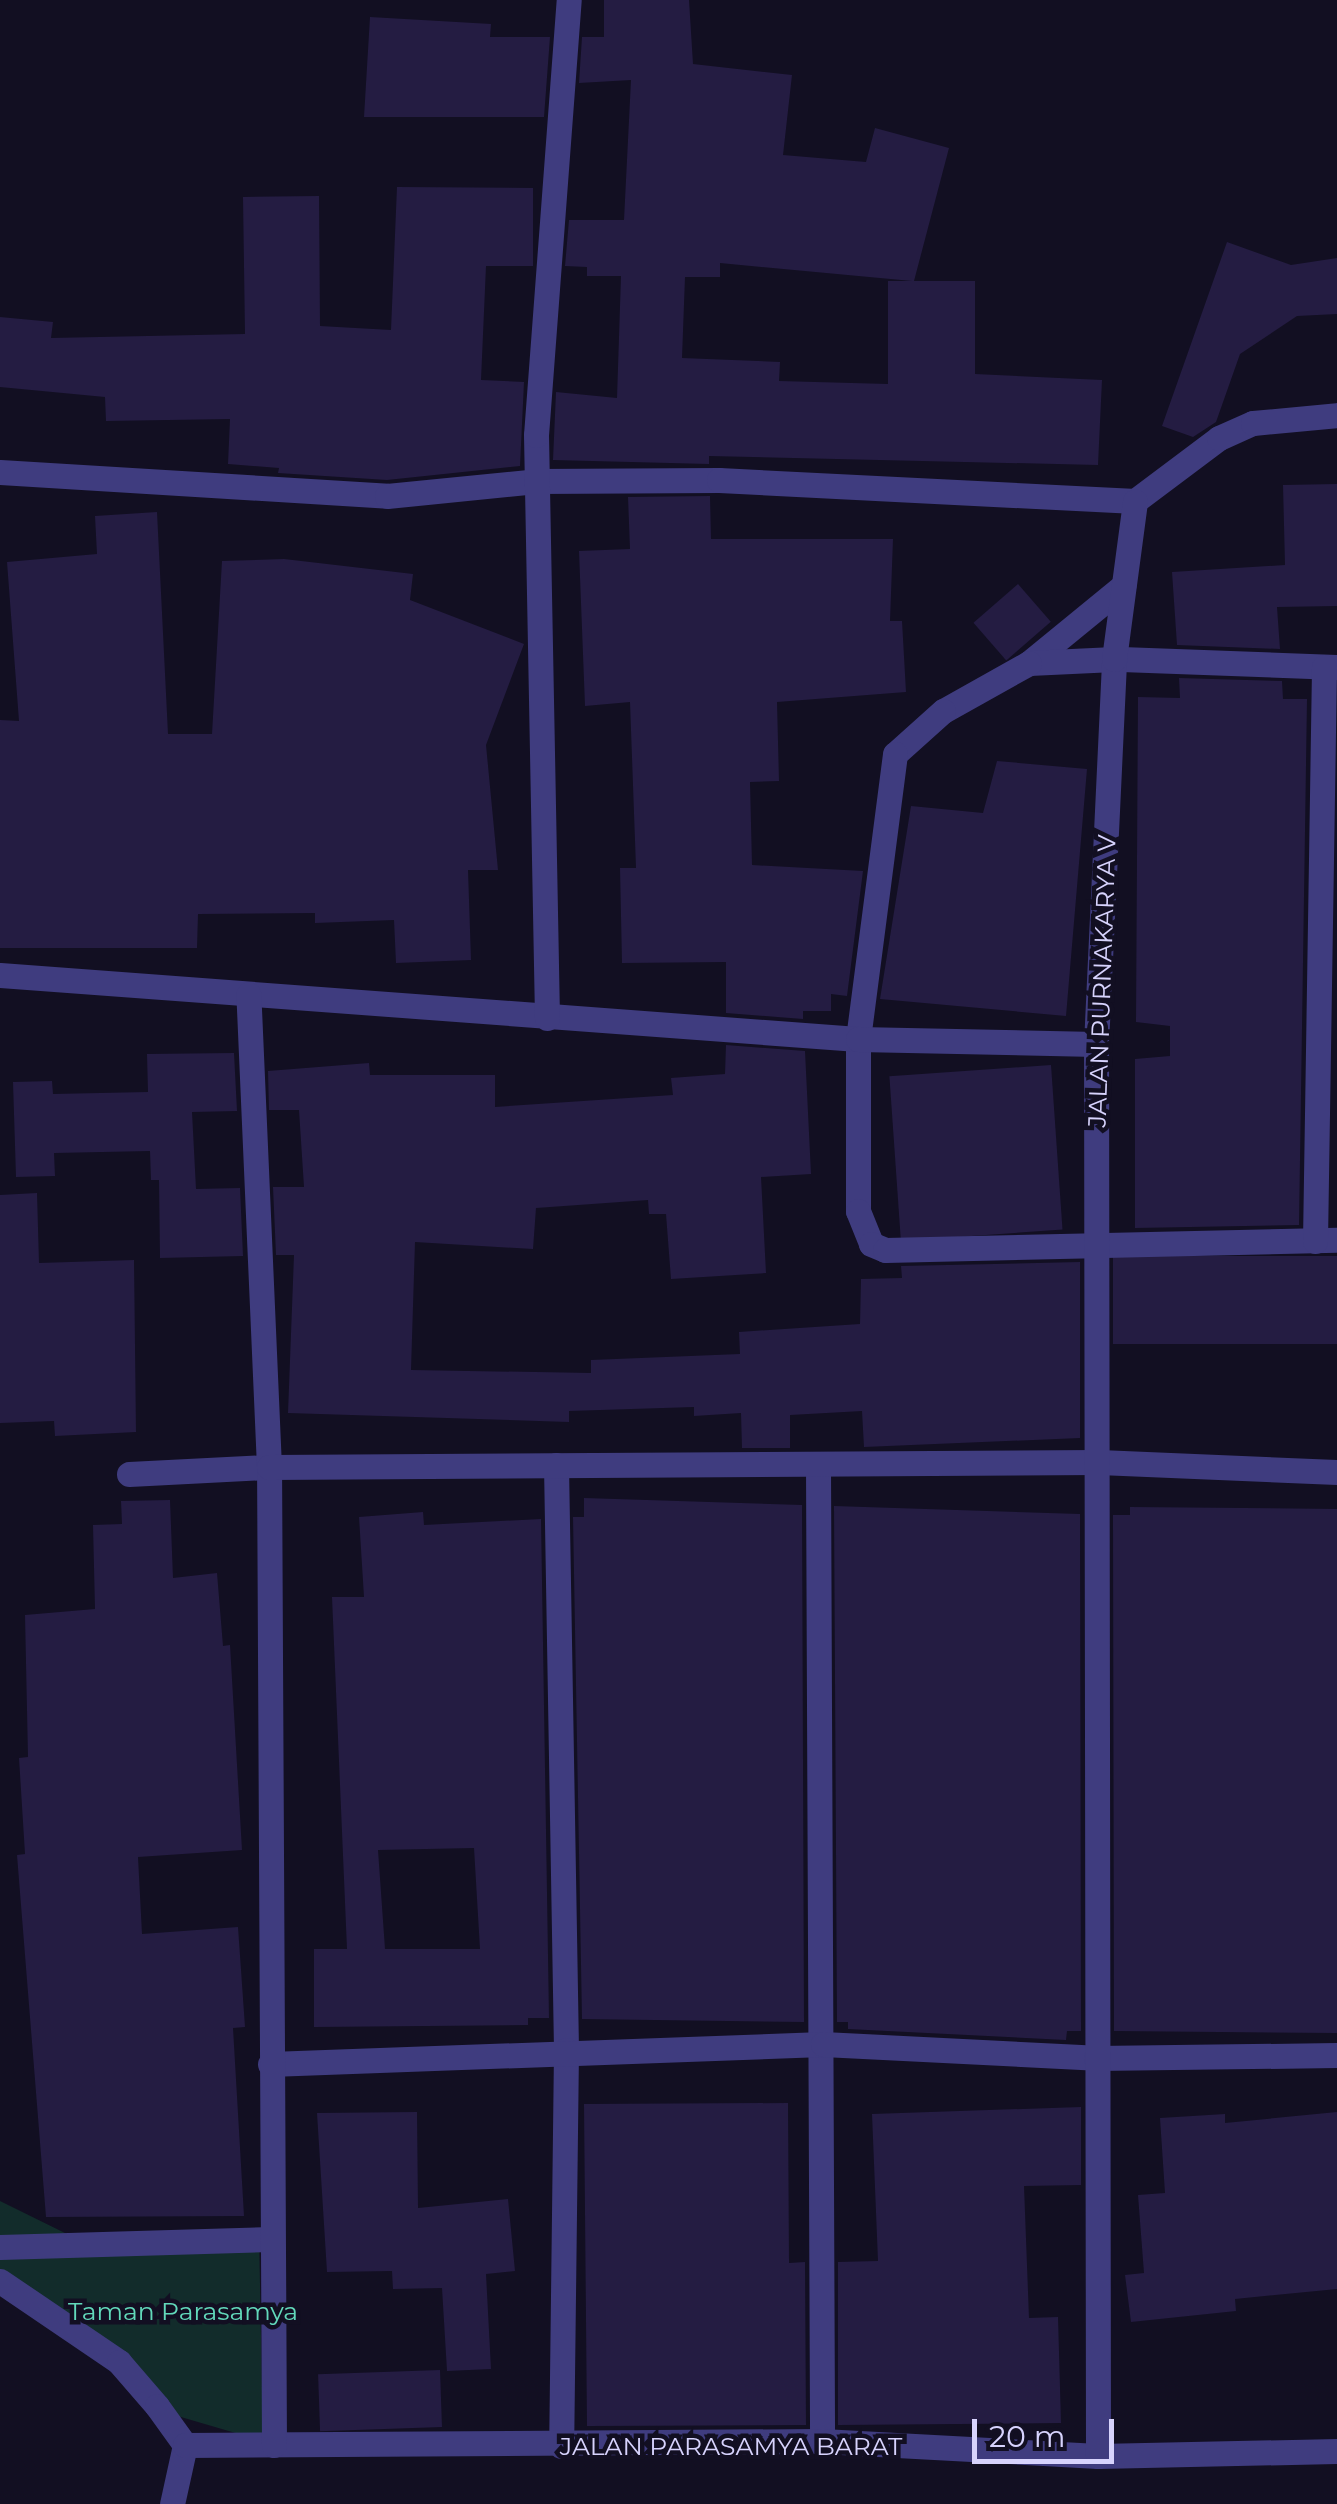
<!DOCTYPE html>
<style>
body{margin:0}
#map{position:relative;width:1337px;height:2504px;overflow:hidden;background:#120f22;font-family:Montserrat,sans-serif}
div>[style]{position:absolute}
.green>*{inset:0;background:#122c2b}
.building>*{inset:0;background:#241c42;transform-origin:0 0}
.street>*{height:25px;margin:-12.5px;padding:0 12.5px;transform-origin:12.5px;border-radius:12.5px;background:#3f3c7f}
span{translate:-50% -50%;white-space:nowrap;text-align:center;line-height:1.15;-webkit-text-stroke:9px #120f22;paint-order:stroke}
.street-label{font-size:25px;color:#d7d3fd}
.park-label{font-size:25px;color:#62d9bb}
.scale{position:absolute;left:972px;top:2419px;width:142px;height:45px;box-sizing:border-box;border:5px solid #d7d3fd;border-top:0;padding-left:12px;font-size:30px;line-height:35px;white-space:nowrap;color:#d7d3fd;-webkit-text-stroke:8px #120f22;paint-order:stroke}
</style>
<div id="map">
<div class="green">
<i style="clip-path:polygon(0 2201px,67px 2234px,259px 2232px,263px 2441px,174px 2415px,0 2272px)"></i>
</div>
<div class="building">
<i style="clip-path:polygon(evenodd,604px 0,689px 0,693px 64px,792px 75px,783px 155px,866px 162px,875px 128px,949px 148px,914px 281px,975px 281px,975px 374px,1102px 380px,1098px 465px,709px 456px,709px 464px,553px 460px,556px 392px,617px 398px,621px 276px,587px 276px,587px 267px,565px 266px,569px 220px,624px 220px,631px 80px,579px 83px,582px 37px,604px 37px,604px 0,720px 263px,912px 281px,888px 281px,888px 384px,779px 381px,780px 362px,682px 358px,685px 277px,720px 277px,720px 263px)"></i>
<i style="clip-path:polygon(370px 17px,491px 24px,490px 37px,550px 37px,544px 117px,364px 117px)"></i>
<i style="clip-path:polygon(397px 187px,533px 188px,533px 266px,486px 266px,481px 380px,524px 382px,520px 466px,387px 480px,278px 473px,279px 468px,228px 464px,230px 419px,106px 421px,105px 397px,0 387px,0 317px,53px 322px,51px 338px,245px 334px,243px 197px,319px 196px,320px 326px,391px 330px)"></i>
<i style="clip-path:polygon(1227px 242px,1291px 265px,1337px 258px,1337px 314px,1297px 316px,1240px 354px,1216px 422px,1193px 437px,1162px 426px)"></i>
<i style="clip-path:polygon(1337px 484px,1337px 606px,1277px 607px,1280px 649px,1177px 645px,1172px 572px,1285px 565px,1283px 485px)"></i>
<i style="clip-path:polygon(710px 496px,711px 539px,893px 539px,890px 621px,902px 621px,906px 692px,777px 702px,779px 781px,750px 782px,752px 865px,863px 871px,847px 996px,831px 994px,831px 1011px,803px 1011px,803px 1019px,726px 1013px,726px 962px,622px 963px,620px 868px,636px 868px,630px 702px,585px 706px,579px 551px,630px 549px,628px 497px)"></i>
<i style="clip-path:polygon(157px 512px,168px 734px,212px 734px,222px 561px,284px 559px,413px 574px,410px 600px,524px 644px,486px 745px,498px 870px,468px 870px,471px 960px,396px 963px,394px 920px,315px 923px,315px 913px,198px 914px,197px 948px,0 948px,0 720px,19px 721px,7px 562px,97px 554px,95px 516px)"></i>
<i style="left:1018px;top:584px;width:50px;height:59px;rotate:49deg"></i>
<i style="clip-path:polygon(1179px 678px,1282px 681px,1283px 699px,1307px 699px,1299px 1225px,1135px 1228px,1135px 1059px,1170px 1056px,1170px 1026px,1136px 1022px,1138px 697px,1180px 698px)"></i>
<i style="clip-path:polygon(997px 761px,1087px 769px,1066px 1016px,880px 999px,911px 806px,983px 813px)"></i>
<i style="clip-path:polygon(726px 1045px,805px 1051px,811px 1174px,761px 1177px,766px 1273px,671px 1279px,666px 1214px,649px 1214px,648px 1200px,536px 1208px,533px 1249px,415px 1242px,411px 1370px,591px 1373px,591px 1360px,740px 1354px,739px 1332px,860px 1324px,861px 1279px,902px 1278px,901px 1266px,1080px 1262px,1080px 1438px,864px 1447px,862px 1411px,790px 1415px,790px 1448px,742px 1448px,741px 1413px,694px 1416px,694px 1407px,569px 1411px,569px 1422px,288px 1413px,294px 1255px,276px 1255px,273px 1187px,304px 1187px,299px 1110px,269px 1110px,268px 1071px,369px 1063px,370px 1075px,495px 1075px,495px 1107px,673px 1095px,671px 1078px,725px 1074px)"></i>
<i style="clip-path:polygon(234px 1053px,237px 1111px,192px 1112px,196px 1189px,240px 1188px,243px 1256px,160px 1258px,159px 1180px,151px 1180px,150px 1151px,54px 1153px,55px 1176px,16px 1177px,13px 1082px,52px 1081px,53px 1094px,148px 1092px,147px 1054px)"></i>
<i style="left:1051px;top:1065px;width:165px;height:162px;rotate:86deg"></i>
<i style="clip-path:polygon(37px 1193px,39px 1263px,134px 1260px,136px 1432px,55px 1436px,54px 1421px,0 1423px,0 1195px)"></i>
<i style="left:1337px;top:1256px;width:88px;height:224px;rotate:90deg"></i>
<i style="clip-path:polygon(584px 1498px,802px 1505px,804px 2022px,582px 2019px,573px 1517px,584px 1517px)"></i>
<i style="clip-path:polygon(170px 1500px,173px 1578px,217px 1573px,223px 1646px,230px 1645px,242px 1850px,138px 1857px,142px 1934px,238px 1927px,245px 2027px,233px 2028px,244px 2216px,46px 2217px,17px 1855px,25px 1854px,19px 1758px,28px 1757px,25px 1615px,95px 1609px,93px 1525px,122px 1524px,121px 1501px)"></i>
<i style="clip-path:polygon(834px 1506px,1080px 1514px,1081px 2031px,1067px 2031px,1066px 2040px,848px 2029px,848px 2022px,837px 2022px)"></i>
<i style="clip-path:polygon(1130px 1507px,1337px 1509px,1337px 2033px,1114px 2031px,1113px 1515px,1130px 1515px)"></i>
<i style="clip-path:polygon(evenodd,423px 1512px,424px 1525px,541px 1519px,549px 2018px,528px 2018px,528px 2025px,314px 2027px,314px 1949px,347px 1949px,332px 1597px,364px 1597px,359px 1517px,423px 1512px,474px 1848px,480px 1949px,385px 1949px,378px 1850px,474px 1848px)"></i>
<i style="clip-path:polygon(788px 2103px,789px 2263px,805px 2262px,806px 2425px,587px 2426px,584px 2104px)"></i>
<i style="clip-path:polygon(1081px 2107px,1081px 2185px,1024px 2186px,1029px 2318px,1058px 2317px,1061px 2423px,838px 2425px,838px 2262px,878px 2261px,872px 2114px)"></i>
<i style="clip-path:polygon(417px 2112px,418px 2208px,508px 2199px,515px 2271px,486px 2274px,491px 2369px,447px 2371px,442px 2288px,393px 2289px,392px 2271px,327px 2272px,317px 2113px)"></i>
<i style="clip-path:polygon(1337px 2112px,1337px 2289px,1235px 2299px,1236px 2311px,1131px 2322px,1125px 2275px,1144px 2273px,1138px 2195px,1165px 2193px,1160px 2118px,1225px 2114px,1225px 2123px)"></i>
<i style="left:440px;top:2370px;width:57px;height:122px;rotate:88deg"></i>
</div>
<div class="street">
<i style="left:0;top:472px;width:388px;rotate:3.5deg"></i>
<i style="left:387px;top:496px;width:150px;rotate:-5.7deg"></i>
<i style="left:536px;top:481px;width:183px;rotate:-0.3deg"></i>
<i style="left:719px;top:480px;width:417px;rotate:2.9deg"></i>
<i style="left:1135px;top:501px;width:105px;rotate:-36.9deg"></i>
<i style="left:1219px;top:438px;width:37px;rotate:-24deg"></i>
<i style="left:1253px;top:423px;width:84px;rotate:-5.4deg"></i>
<i style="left:1029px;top:663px;width:122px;rotate:-39.3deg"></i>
<i style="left:1337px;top:667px;width:223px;rotate:-177.9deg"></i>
<i style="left:1114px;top:659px;width:85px;rotate:177.3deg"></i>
<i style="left:1029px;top:663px;width:98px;rotate:150.8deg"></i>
<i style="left:943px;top:711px;width:64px;rotate:138.1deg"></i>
<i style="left:895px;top:754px;width:287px;rotate:97.4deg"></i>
<i style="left:858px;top:1039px;width:172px;rotate:90deg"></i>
<i style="left:858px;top:1211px;width:35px;rotate:68deg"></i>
<i style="left:871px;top:1244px;width:15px;rotate:23deg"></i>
<i style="left:885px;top:1250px;width:452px;rotate:-1.3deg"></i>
<i style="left:0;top:975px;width:860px;rotate:4.27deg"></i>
<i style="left:858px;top:1039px;width:238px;rotate:1.2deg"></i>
<i style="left:547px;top:1018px;width:583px;rotate:-91.08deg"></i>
<i style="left:536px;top:435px;width:436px;rotate:-85.7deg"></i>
<i style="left:1315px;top:1241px;width:574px;rotate:-89.1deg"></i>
<i style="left:556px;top:1465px;width:585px;rotate:89.02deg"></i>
<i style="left:566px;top:2050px;width:396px;rotate:90.7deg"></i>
<i style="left:818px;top:1466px;width:975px;rotate:89.76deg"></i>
<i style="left:129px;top:1474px;width:140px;rotate:-2.9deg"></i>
<i style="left:269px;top:1467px;width:473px;rotate:-92.5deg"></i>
<i style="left:270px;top:2064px;width:553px;rotate:-2.07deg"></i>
<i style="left:823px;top:2044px;width:273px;rotate:2.9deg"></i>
<i style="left:1096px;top:2058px;width:241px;rotate:-0.7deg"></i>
<i style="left:0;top:2247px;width:270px;rotate:-1.7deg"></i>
<i style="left:0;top:2281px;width:144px;rotate:34.2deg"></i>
<i style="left:119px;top:2362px;width:58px;rotate:49.2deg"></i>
<i style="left:157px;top:2406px;width:48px;rotate:54.3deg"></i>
<i style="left:185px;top:2445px;width:60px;rotate:102.4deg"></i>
<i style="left:185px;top:2445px;width:637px;rotate:-0.36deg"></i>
<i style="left:822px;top:2441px;width:276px;rotate:3.1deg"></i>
<i style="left:1098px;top:2456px;width:239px;rotate:-1.2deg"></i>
<i style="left:274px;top:2445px;width:978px;rotate:-90.29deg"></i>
<i style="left:269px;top:1467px;width:830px;rotate:-0.35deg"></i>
<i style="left:1099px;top:1462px;width:238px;rotate:2.4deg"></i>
<i style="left:1098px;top:2456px;width:1412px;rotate:-90.08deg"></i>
<i style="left:1096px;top:1044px;width:385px;rotate:-87.3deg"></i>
<i style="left:1114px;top:659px;width:159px;rotate:-82.4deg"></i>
</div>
<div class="street-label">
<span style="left:1102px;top:981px;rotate:-88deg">JALAN PURNAKARYA V</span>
<span style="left:731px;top:2446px">JALAN PARASAMYA BARAT</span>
</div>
<div class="park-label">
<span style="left:183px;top:2311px">Taman Parasamya</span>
</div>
<div class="scale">20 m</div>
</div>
